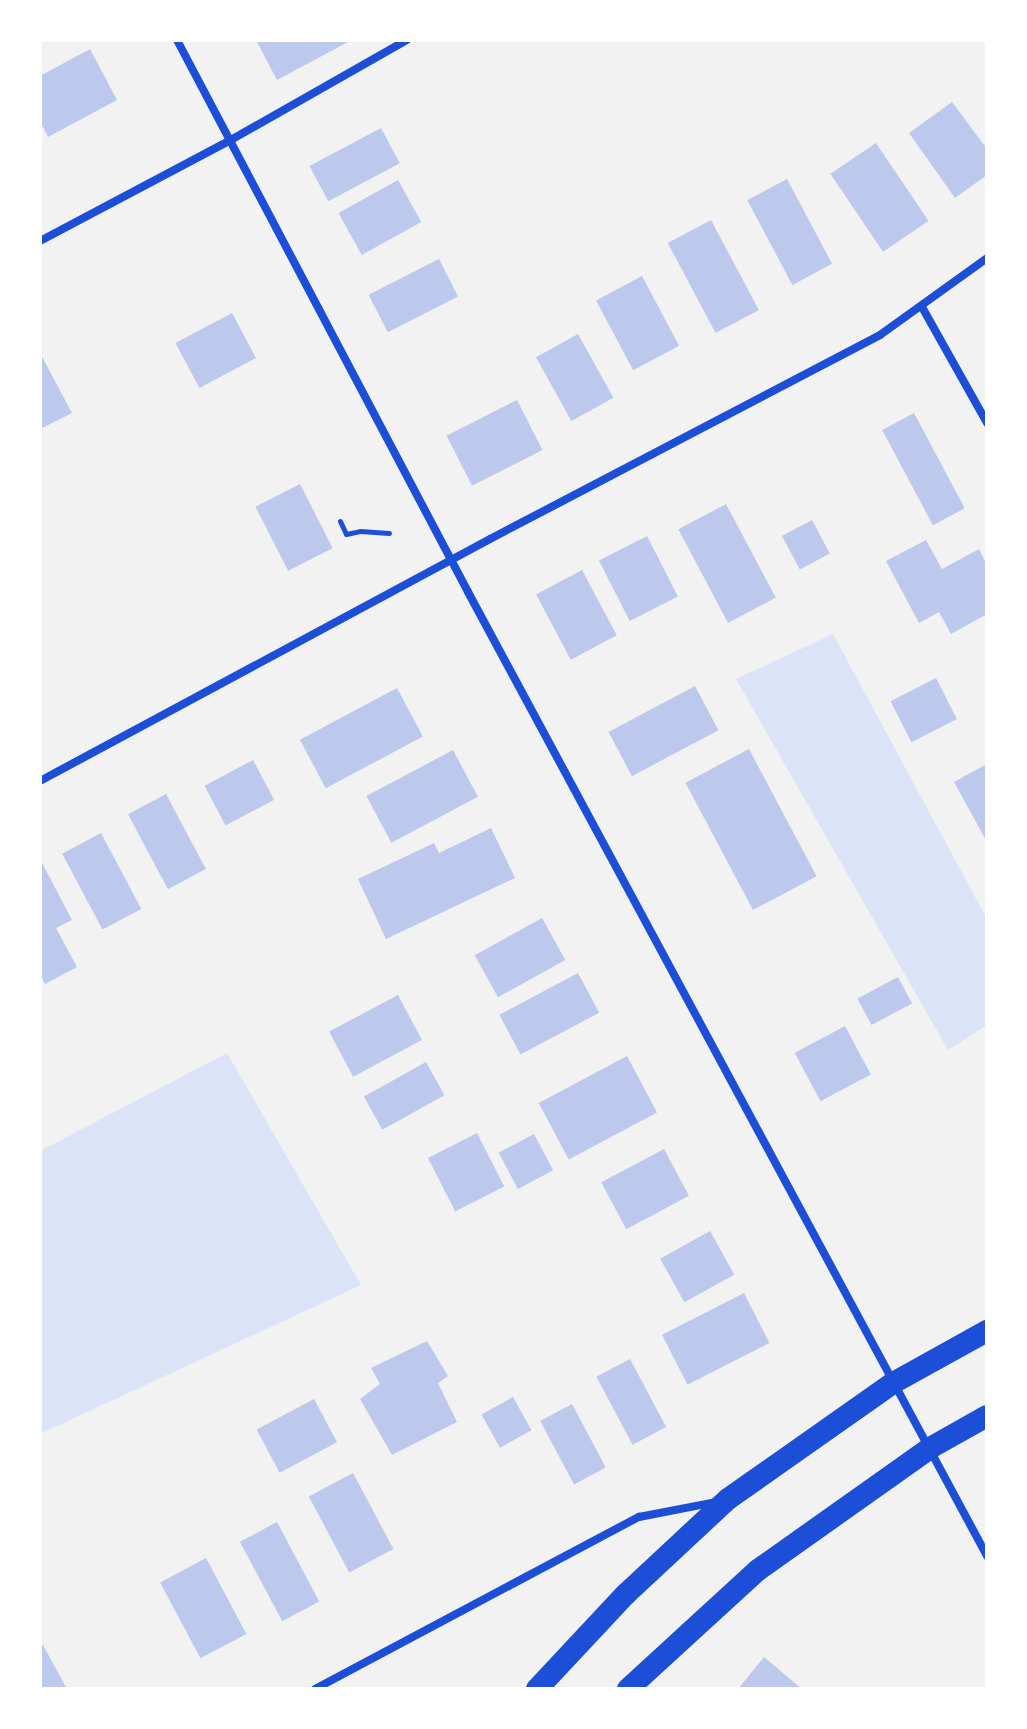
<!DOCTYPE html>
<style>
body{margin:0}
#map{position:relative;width:1027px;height:1729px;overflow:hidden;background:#f2f2f2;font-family:Mulish,sans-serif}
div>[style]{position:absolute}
.green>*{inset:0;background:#dbe4f7}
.building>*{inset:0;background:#bdc9ec;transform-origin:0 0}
.path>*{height:5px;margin:-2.5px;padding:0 2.5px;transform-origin:2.5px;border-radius:2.5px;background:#1d4ed8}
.minor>*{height:8px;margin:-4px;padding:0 4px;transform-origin:4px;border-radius:4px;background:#1d4ed8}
.trunk>*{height:22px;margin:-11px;padding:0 11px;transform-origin:11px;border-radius:11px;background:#1d4ed8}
span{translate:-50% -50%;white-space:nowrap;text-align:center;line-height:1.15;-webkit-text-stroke:6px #fff;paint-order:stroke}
.frame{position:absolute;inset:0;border:42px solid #fff;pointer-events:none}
</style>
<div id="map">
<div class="green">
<i style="clip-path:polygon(833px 634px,987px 919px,987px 1025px,948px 1050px,736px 679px)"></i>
<i style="clip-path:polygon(227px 1053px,361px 1285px,40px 1434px,40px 1151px)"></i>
</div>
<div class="building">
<i style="clip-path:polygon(256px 40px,347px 40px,348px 42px,277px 80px)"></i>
<i style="clip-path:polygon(90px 49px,117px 100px,48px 137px,40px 121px,40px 76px)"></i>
<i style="clip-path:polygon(952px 102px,987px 149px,987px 175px,955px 198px,909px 133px)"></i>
<i style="left:381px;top:128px;width:40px;height:81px;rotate:62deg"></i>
<i style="left:876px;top:143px;width:94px;height:55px;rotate:56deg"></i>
<i style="left:787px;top:179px;width:96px;height:45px;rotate:62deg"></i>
<i style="left:398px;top:180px;width:48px;height:68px;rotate:61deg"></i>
<i style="left:711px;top:220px;width:102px;height:49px;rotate:62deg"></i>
<i style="left:439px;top:259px;width:42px;height:79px;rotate:63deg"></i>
<i style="left:642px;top:276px;width:79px;height:52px;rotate:62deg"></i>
<i style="left:232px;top:313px;width:51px;height:64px;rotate:62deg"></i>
<i style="left:578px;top:334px;width:73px;height:48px;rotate:61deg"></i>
<i style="clip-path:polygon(40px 353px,72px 413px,40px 429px)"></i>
<i style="left:517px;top:400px;width:56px;height:79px;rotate:63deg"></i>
<i style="left:914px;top:413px;width:108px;height:36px;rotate:62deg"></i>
<i style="left:300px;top:484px;width:72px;height:50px;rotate:63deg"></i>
<i style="left:726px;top:504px;width:106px;height:54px;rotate:62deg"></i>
<i style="left:812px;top:520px;width:38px;height:34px;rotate:62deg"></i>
<i style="left:647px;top:536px;width:68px;height:54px;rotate:63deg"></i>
<i style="clip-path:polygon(926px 540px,942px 569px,979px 549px,987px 565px,987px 614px,951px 634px,939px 612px,919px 623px,886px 561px)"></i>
<i style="left:582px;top:570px;width:74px;height:52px;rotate:62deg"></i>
<i style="left:936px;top:678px;width:46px;height:51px;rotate:63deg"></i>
<i style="left:695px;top:686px;width:50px;height:98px;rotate:62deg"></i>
<i style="left:397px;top:688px;width:55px;height:110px;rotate:62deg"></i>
<i style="left:749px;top:749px;width:144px;height:72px;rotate:62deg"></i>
<i style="left:453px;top:750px;width:53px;height:98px;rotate:62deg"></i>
<i style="left:253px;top:760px;width:45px;height:55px;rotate:62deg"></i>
<i style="clip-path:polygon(987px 764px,987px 842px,954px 782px)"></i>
<i style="left:166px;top:794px;width:85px;height:43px;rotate:62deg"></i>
<i style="clip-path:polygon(491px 828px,515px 878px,386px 939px,358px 879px,434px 843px,439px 853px)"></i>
<i style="left:101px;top:833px;width:86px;height:44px;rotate:62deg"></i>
<i style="clip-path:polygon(40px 859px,72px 920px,56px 928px,77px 967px,45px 984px,40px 974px)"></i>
<i style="left:542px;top:918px;width:48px;height:77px;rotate:61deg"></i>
<i style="left:578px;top:973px;width:45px;height:89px;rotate:62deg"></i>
<i style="left:898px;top:977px;width:30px;height:46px;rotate:62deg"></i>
<i style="left:398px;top:995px;width:51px;height:78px;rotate:62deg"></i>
<i style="left:845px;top:1026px;width:55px;height:57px;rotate:62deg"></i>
<i style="left:627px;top:1056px;width:64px;height:100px;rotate:62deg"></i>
<i style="left:426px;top:1062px;width:38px;height:71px;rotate:61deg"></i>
<i style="left:477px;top:1133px;width:60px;height:55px;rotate:63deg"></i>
<i style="left:534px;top:1134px;width:41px;height:40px;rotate:62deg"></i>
<i style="left:664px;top:1149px;width:53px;height:71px;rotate:62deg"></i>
<i style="left:710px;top:1231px;width:50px;height:57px;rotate:61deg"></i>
<i style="left:744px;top:1293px;width:56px;height:92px;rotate:63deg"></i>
<i style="clip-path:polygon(427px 1341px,448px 1376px,438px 1383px,457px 1422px,392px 1455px,360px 1399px,380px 1384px,371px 1368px)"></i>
<i style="left:630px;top:1359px;width:77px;height:38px;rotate:62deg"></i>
<i style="left:513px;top:1397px;width:38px;height:36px;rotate:61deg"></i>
<i style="left:314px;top:1399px;width:49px;height:65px;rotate:62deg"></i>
<i style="left:572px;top:1404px;width:72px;height:36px;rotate:62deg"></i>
<i style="left:353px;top:1473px;width:86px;height:50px;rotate:62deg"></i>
<i style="left:277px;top:1522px;width:90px;height:42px;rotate:62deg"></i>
<i style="left:206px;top:1558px;width:86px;height:52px;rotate:62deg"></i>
<i style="clip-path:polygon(43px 1645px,67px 1689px,40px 1689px,40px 1646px)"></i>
<i style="clip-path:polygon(764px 1657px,802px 1689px,738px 1689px)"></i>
</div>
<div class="path">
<i style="left:340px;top:521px;width:14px;rotate:65deg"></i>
<i style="left:346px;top:534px;width:14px;rotate:-12deg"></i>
<i style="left:360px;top:531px;width:29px;rotate:4deg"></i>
</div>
<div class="minor">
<i style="left:177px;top:40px;width:624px;rotate:62.2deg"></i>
<i style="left:468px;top:592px;width:1095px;rotate:61.7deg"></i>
<i style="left:40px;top:241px;width:214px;rotate:-27.9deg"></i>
<i style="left:229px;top:141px;width:205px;rotate:-29.6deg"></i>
<i style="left:922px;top:307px;width:133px;rotate:60.7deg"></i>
<i style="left:40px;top:781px;width:511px;rotate:-28.27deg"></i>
<i style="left:490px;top:539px;width:440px;rotate:-27.6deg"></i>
<i style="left:880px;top:335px;width:132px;rotate:-35.7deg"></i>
<i style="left:315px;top:1689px;width:367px;rotate:-28deg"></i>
<i style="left:639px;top:1517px;width:78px;rotate:-11deg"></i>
</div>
<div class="trunk">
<i style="left:537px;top:1689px;width:130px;rotate:-46.9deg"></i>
<i style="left:626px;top:1594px;width:139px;rotate:-43deg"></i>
<i style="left:728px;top:1499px;width:202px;rotate:-35.1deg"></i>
<i style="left:893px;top:1383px;width:107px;rotate:-29deg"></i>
<i style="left:628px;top:1689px;width:176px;rotate:-42.5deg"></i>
<i style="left:758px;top:1570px;width:211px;rotate:-35.3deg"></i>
<i style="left:930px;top:1448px;width:65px;rotate:-29.3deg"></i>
</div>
<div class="frame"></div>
</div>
